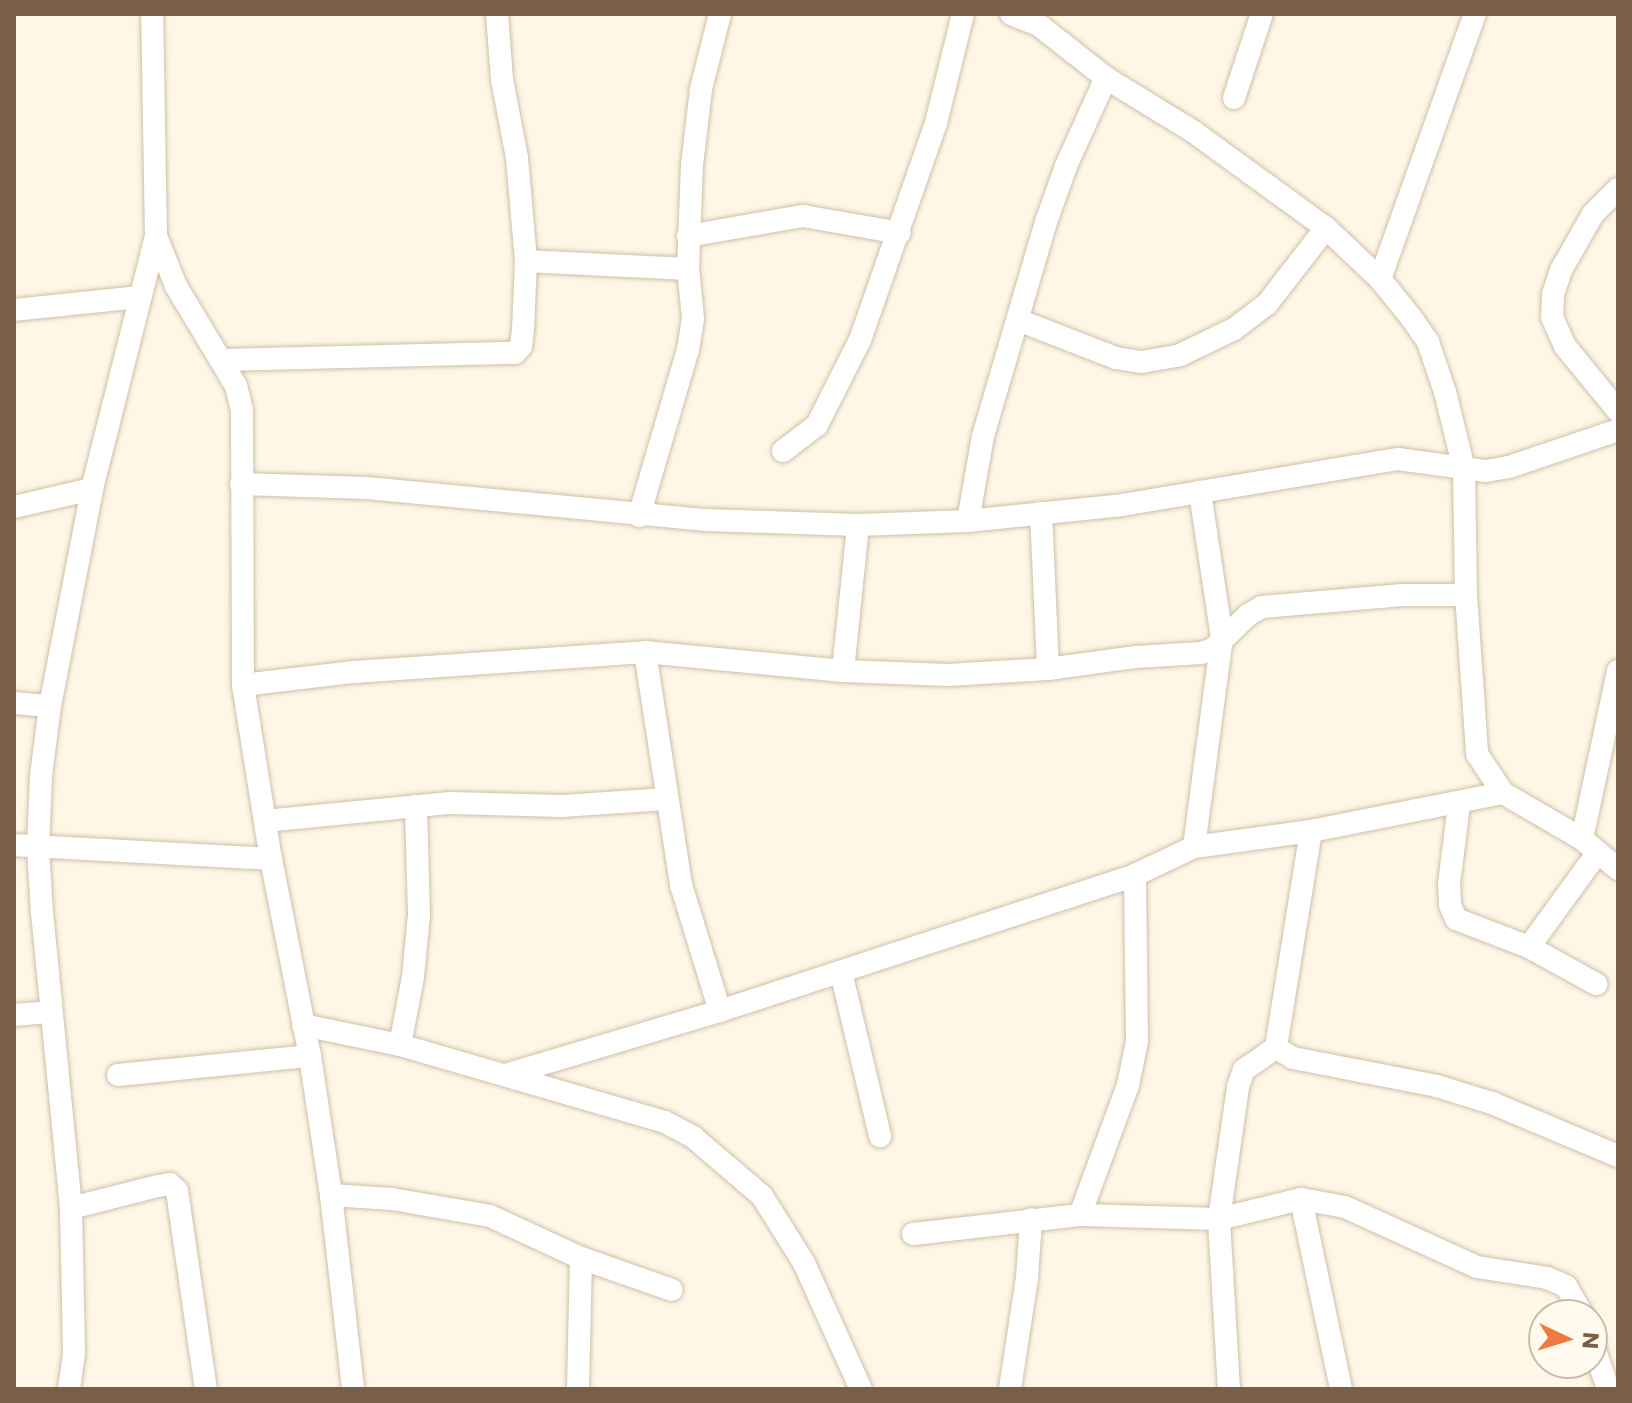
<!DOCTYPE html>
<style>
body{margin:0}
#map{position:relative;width:1632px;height:1403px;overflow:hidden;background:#fef7e5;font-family:Poppins,sans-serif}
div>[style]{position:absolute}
.roads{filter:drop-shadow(0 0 2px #d0bfaa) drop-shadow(0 0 2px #d0bfaa)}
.street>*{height:22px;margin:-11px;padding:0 11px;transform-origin:11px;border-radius:11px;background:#fff}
span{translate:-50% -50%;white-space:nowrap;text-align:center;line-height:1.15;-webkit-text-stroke:6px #fffaed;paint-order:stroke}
.frame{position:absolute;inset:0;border:16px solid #795e48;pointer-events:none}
.north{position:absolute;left:1528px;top:1299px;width:80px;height:80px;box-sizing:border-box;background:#fffaed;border:2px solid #c9bcab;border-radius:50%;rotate:94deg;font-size:22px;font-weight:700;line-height:32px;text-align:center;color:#795e48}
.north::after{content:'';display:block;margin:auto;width:28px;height:36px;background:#f07942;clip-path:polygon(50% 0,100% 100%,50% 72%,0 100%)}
</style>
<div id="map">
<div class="roads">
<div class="street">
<i style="left:1011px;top:14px;width:31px;rotate:22deg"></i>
<i style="left:1040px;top:26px;width:84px;rotate:38.2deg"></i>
<i style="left:1106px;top:78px;width:103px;rotate:31.5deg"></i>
<i style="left:1194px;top:132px;width:163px;rotate:36deg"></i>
<i style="left:1326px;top:228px;width:74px;rotate:43.4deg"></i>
<i style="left:1380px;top:279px;width:48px;rotate:51deg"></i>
<i style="left:1410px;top:316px;width:32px;rotate:55deg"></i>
<i style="left:1428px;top:342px;width:53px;rotate:71.2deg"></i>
<i style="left:1445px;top:392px;width:79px;rotate:76.1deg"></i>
<i style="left:1464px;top:469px;width:126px;rotate:89.1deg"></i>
<i style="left:1466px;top:595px;width:159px;rotate:86deg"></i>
<i style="left:1477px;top:754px;width:47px;rotate:56.3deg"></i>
<i style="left:1503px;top:793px;width:91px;rotate:30.2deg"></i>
<i style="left:1582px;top:839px;width:47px;rotate:39.8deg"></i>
<i style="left:1234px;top:98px;width:89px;rotate:-71.6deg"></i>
<i style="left:1618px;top:189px;width:35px;rotate:135deg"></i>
<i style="left:1593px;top:214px;width:64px;rotate:119.7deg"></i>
<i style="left:1561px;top:270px;width:25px;rotate:108deg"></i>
<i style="left:1553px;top:294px;width:23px;rotate:92deg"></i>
<i style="left:1552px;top:317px;width:32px;rotate:66deg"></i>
<i style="left:1565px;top:346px;width:84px;rotate:50.8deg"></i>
<i style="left:156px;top:236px;width:54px;rotate:68.2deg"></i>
<i style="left:176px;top:286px;width:117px;rotate:59deg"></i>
<i style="left:236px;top:386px;width:25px;rotate:76deg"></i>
<i style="left:242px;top:410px;width:275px;rotate:89.8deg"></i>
<i style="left:243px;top:685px;width:176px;rotate:80.9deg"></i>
<i style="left:271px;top:859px;width:201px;rotate:78.8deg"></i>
<i style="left:310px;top:1056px;width:141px;rotate:81.4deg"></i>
<i style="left:331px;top:1195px;width:195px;rotate:83.5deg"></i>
<i style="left:688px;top:236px;width:117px;rotate:-9.9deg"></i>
<i style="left:803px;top:216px;width:98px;rotate:9.9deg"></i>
<i style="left:526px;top:261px;width:162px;rotate:2.8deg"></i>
<i style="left:1380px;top:279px;width:282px;rotate:-70.3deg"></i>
<i style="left:14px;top:310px;width:127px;rotate:-5.9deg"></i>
<i style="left:1018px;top:320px;width:105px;rotate:21.2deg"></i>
<i style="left:1116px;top:358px;width:26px;rotate:9deg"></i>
<i style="left:1142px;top:362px;width:39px;rotate:-10deg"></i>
<i style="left:1180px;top:355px;width:60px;rotate:-25.7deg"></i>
<i style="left:1234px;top:329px;width:41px;rotate:-37.1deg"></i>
<i style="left:1267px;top:304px;width:96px;rotate:-52.2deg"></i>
<i style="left:223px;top:360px;width:292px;rotate:-1.4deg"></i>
<i style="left:515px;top:353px;width:9px;rotate:-49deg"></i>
<i style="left:521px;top:346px;width:16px;rotate:-83deg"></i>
<i style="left:523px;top:330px;width:69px;rotate:-87.5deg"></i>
<i style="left:526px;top:261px;width:103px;rotate:-95deg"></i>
<i style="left:517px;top:158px;width:80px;rotate:-100.8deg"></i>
<i style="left:502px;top:79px;width:65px;rotate:-94.4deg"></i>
<i style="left:783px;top:451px;width:43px;rotate:-37.4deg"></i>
<i style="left:817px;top:425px;width:95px;rotate:-63.2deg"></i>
<i style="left:860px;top:340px;width:230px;rotate:-70.7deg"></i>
<i style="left:936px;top:123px;width:112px;rotate:-76.1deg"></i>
<i style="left:241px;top:484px;width:126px;rotate:1.8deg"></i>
<i style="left:367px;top:488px;width:341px;rotate:5.4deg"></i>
<i style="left:706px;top:520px;width:152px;rotate:1.9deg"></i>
<i style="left:858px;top:525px;width:110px;rotate:-2.1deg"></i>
<i style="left:968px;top:521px;width:155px;rotate:-5.9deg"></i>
<i style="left:1122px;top:505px;width:280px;rotate:-9.5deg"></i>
<i style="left:1398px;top:459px;width:89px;rotate:7.8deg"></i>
<i style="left:1486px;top:471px;width:23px;rotate:-10deg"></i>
<i style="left:1509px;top:467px;width:115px;rotate:-18.7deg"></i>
<i style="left:14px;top:507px;width:80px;rotate:-13deg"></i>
<i style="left:1041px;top:513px;width:156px;rotate:87.4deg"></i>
<i style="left:639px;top:516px;width:173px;rotate:-73.6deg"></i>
<i style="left:688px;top:350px;width:32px;rotate:-81deg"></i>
<i style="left:693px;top:318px;width:49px;rotate:-95.8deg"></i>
<i style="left:688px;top:269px;width:104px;rotate:-87.8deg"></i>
<i style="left:692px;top:165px;width:77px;rotate:-83.2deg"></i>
<i style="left:701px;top:89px;width:77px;rotate:-75.8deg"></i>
<i style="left:968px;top:521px;width:86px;rotate:-80deg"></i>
<i style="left:983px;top:436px;width:223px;rotate:-73.6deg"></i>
<i style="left:1046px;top:222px;width:59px;rotate:-70.3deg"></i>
<i style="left:1066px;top:166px;width:97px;rotate:-65.6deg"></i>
<i style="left:645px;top:652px;width:236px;rotate:81.2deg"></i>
<i style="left:681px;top:885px;width:132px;rotate:72.8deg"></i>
<i style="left:843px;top:671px;width:147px;rotate:-84.1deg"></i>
<i style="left:243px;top:685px;width:112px;rotate:-6.7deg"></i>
<i style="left:354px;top:672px;width:292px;rotate:-3.9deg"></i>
<i style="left:645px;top:652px;width:199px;rotate:5.5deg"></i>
<i style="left:843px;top:671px;width:105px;rotate:2.2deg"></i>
<i style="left:948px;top:675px;width:100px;rotate:-3.4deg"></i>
<i style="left:1048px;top:669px;width:89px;rotate:-7.8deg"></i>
<i style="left:1136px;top:657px;width:65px;rotate:-3.5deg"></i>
<i style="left:1201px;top:653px;width:13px;rotate:-18deg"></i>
<i style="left:1213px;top:649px;width:49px;rotate:-44.2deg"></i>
<i style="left:1248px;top:615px;width:16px;rotate:-30deg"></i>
<i style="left:1262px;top:607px;width:141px;rotate:-4.9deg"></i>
<i style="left:1402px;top:595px;width:64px"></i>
<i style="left:14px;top:703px;width:36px;rotate:5deg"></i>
<i style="left:1459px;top:805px;width:80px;rotate:97.2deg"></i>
<i style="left:1449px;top:884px;width:21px;rotate:87deg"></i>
<i style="left:1450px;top:905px;width:15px;rotate:67deg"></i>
<i style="left:1456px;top:919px;width:78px;rotate:21deg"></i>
<i style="left:1529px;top:947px;width:77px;rotate:28.9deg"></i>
<i style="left:265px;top:821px;width:186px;rotate:-5.6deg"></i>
<i style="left:450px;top:803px;width:112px;rotate:1.5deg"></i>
<i style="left:562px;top:806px;width:104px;rotate:-3.9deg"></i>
<i style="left:1311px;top:831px;width:220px;rotate:99.2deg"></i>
<i style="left:1276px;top:1048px;width:20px;rotate:30deg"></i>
<i style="left:1293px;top:1058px;width:147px;rotate:11deg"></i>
<i style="left:1437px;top:1086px;width:58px;rotate:17.2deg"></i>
<i style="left:1492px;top:1103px;width:137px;rotate:22.8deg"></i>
<i style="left:1582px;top:839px;width:172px;rotate:-77.9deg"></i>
<i style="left:14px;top:845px;width:257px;rotate:3.1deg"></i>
<i style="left:1194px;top:847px;width:211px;rotate:-82.4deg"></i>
<i style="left:1222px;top:638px;width:148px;rotate:-98.6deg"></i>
<i style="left:1529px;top:947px;width:117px;rotate:-54deg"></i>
<i style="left:841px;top:972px;width:169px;rotate:76.6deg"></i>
<i style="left:14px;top:1015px;width:36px;rotate:-5deg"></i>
<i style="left:303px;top:1025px;width:99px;rotate:11.7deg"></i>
<i style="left:400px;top:1045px;width:276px;rotate:16.2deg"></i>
<i style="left:665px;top:1122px;width:32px;rotate:28deg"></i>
<i style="left:693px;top:1137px;width:91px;rotate:40.5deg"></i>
<i style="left:762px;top:1196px;width:79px;rotate:57.9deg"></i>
<i style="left:804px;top:1263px;width:138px;rotate:65.7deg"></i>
<i style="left:400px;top:1045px;width:69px;rotate:-79.2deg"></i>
<i style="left:413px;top:977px;width:62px;rotate:-84.5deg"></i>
<i style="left:419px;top:915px;width:109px;rotate:-91.6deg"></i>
<i style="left:118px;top:1075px;width:193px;rotate:-5.7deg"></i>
<i style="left:505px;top:1075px;width:224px;rotate:-16.6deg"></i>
<i style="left:720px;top:1011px;width:437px;rotate:-18.1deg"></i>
<i style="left:1135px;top:875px;width:65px;rotate:-25.4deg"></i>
<i style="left:1194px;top:847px;width:118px;rotate:-7.8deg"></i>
<i style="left:1311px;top:831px;width:196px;rotate:-11.2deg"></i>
<i style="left:331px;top:1195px;width:61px;rotate:3.8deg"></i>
<i style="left:392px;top:1199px;width:99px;rotate:9.8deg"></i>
<i style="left:490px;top:1216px;width:100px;rotate:24.8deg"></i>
<i style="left:581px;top:1258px;width:96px;rotate:19.4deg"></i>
<i style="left:1301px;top:1199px;width:194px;rotate:78.1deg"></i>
<i style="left:71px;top:1208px;width:90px;rotate:-14.2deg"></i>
<i style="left:158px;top:1186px;width:12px;rotate:-9deg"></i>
<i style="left:170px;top:1184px;width:10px;rotate:45deg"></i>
<i style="left:177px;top:1191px;width:200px;rotate:81.7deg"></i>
<i style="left:1080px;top:1215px;width:139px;rotate:-69.7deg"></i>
<i style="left:1128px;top:1085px;width:45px;rotate:-78.4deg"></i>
<i style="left:1137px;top:1041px;width:166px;rotate:-90.7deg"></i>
<i style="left:913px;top:1234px;width:168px;rotate:-6.5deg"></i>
<i style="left:1080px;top:1215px;width:139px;rotate:1.6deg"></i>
<i style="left:1219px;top:1219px;width:84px;rotate:-13.7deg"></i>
<i style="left:1301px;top:1199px;width:45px;rotate:10.3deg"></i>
<i style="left:1345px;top:1207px;width:145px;rotate:24.4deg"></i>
<i style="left:1477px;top:1267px;width:71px;rotate:8.9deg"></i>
<i style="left:1547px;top:1278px;width:21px;rotate:23deg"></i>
<i style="left:1566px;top:1286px;width:34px;rotate:60deg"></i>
<i style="left:1592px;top:1341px;width:51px;rotate:71.6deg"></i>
<i style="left:69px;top:1389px;width:37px;rotate:-82deg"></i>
<i style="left:74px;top:1352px;width:144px;rotate:-91.2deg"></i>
<i style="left:71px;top:1208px;width:296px;rotate:-95.6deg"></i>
<i style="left:42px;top:913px;width:65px;rotate:-93.5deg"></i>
<i style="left:38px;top:848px;width:72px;rotate:-87.6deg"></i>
<i style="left:41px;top:776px;width:71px;rotate:-82.7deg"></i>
<i style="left:50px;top:706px;width:221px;rotate:-79deg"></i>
<i style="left:92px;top:489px;width:261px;rotate:-75.8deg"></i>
<i style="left:156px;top:236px;width:222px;rotate:-91deg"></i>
<i style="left:578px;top:1389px;width:131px;rotate:-88.7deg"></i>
<i style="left:1010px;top:1389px;width:112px;rotate:-81.3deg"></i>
<i style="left:1027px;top:1278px;width:59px;rotate:-86.1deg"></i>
<i style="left:1229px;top:1389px;width:170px;rotate:-93.4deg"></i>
<i style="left:1219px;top:1219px;width:133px;rotate:-81.8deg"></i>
<i style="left:1238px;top:1087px;width:18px;rotate:-71deg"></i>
<i style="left:1244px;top:1070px;width:39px;rotate:-35deg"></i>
</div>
</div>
<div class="frame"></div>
<div class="north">N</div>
</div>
